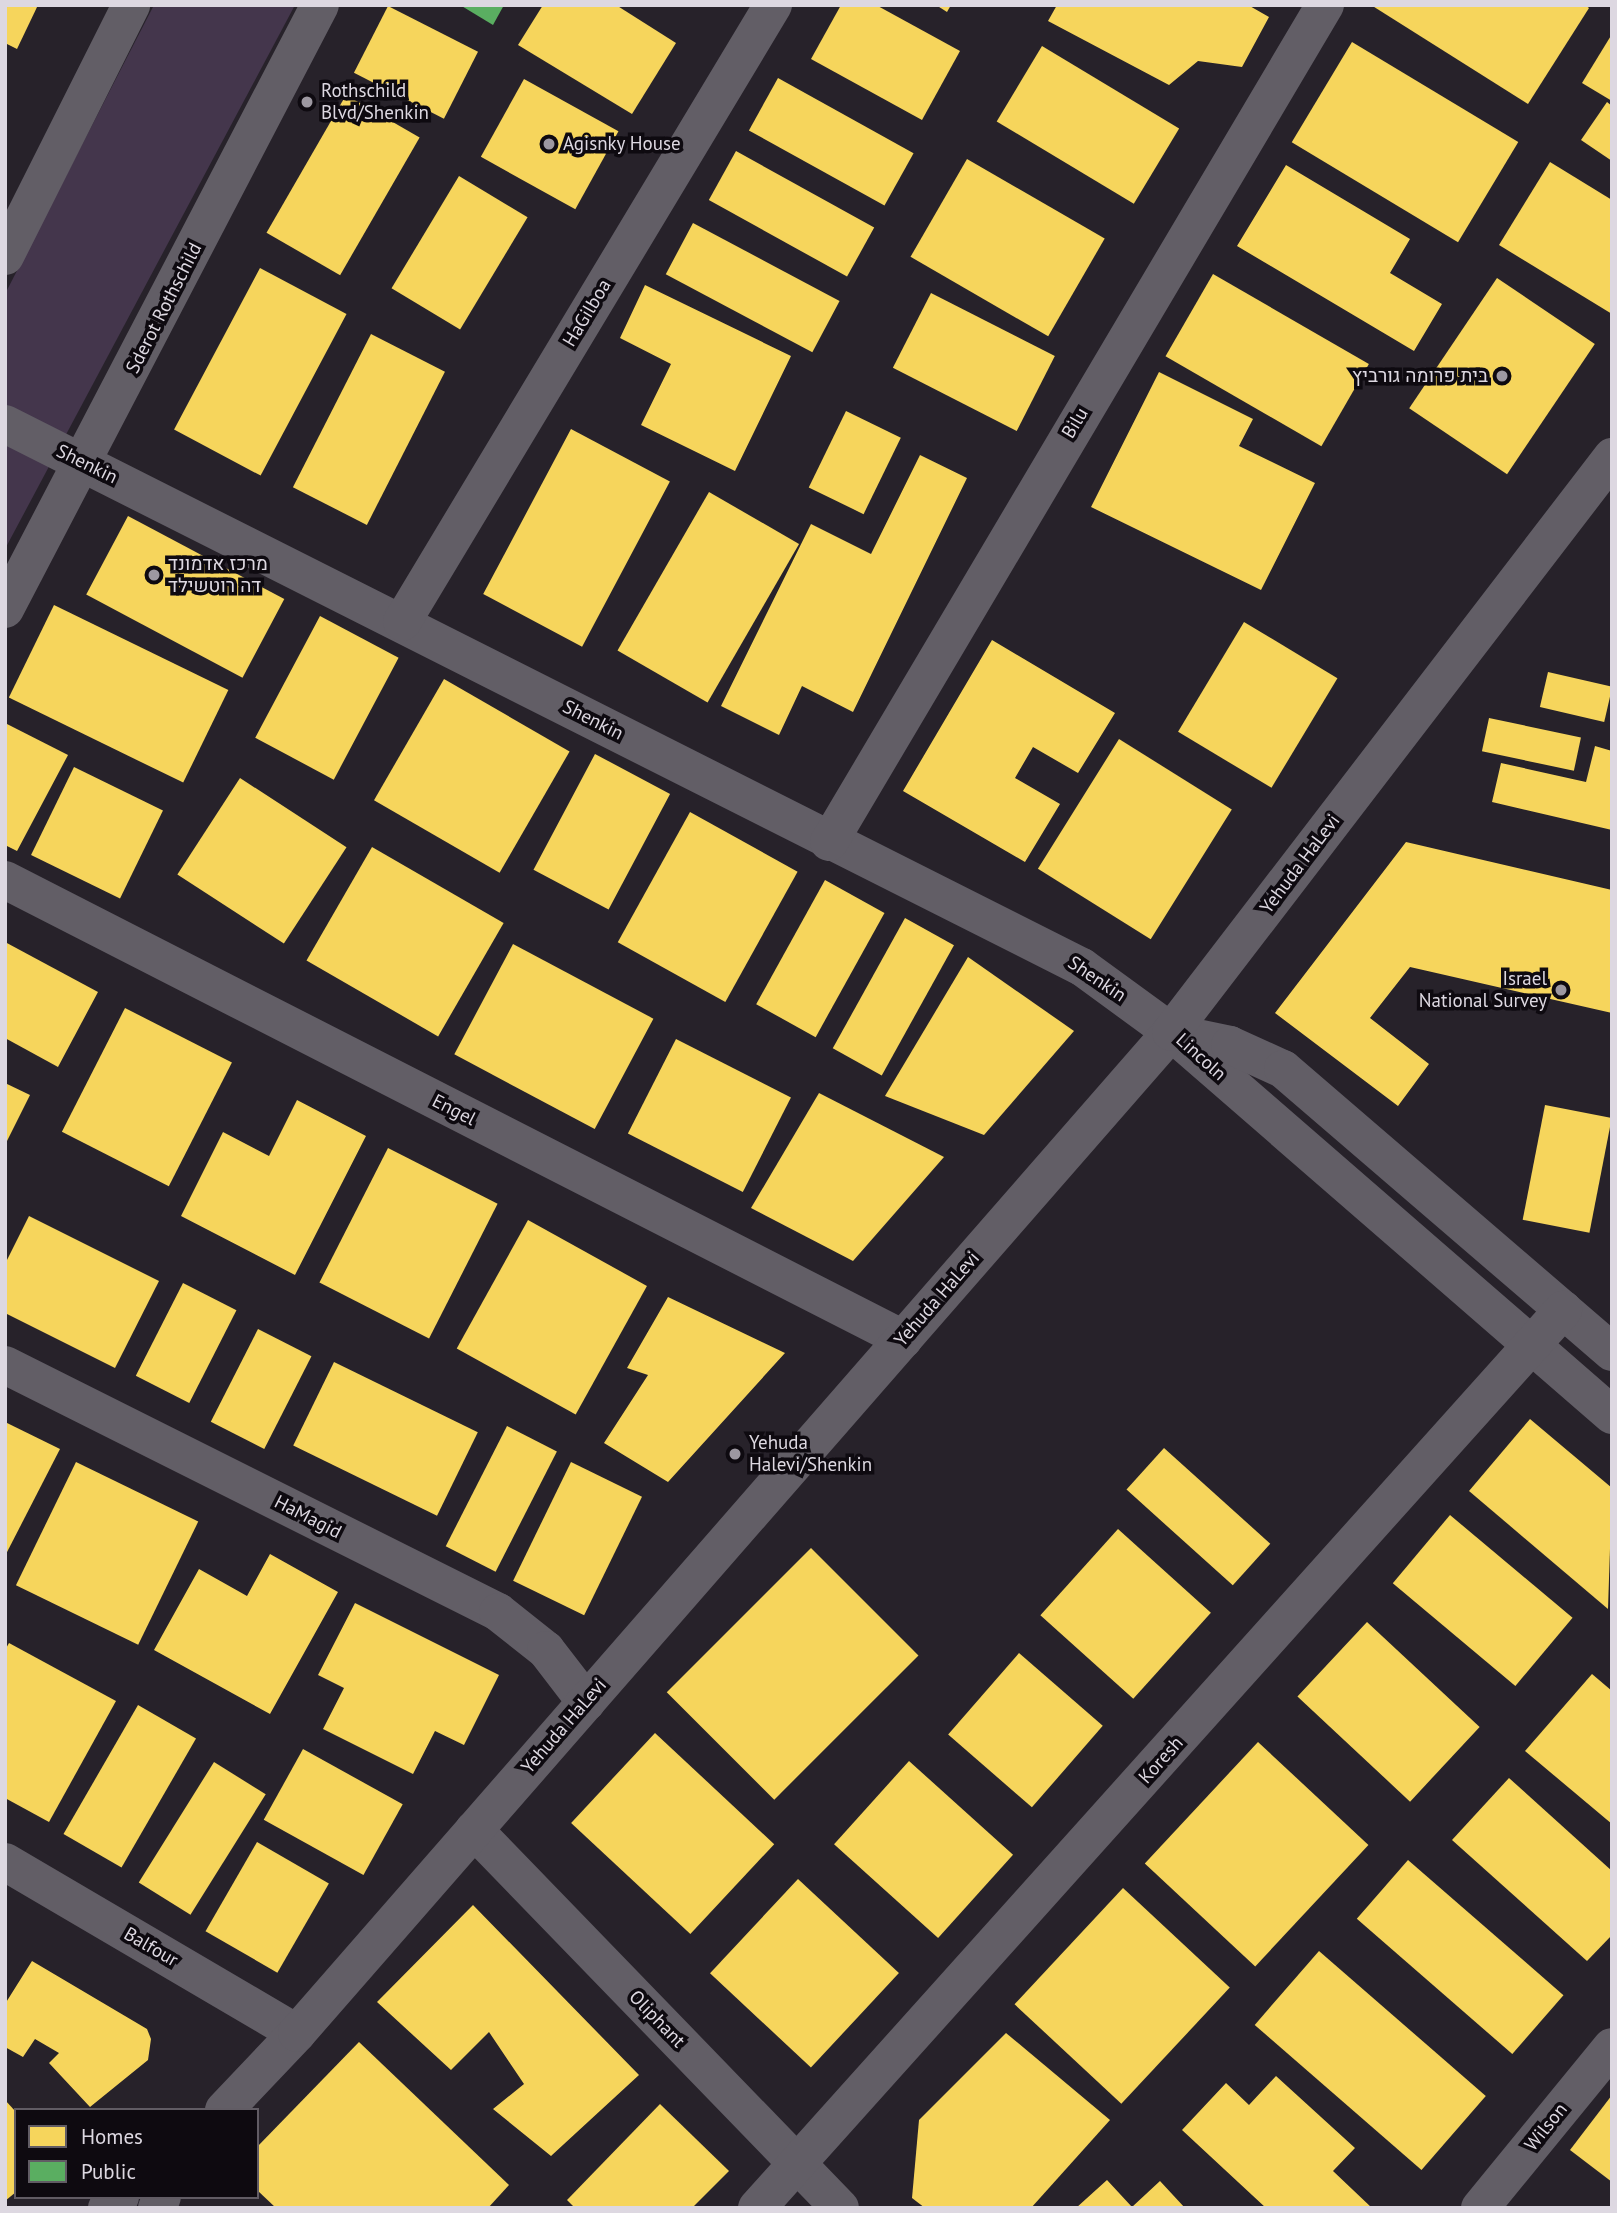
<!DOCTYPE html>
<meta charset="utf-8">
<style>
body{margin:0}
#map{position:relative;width:1617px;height:2213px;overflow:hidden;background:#27222a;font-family:"PT Sans",Heebo,sans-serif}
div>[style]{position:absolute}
.green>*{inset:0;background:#44364c}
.homes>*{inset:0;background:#f6d55c;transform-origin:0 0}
.public>*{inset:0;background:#5aae61}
.minor>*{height:38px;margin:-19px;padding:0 19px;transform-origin:19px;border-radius:19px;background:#625e66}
.dots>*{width:19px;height:19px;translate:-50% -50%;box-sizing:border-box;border:4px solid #0e0a10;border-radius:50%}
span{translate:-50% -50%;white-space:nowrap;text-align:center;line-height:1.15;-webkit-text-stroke:7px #0e0a10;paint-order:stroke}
.poi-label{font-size:19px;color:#ddd8e1}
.left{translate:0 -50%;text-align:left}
.right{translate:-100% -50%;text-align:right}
.street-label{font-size:19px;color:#ddd8e1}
.frame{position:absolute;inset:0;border:7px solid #ddd8e1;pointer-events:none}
.legend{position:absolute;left:14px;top:2108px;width:245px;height:91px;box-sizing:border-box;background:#0e0a10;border:2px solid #615c64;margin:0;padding:9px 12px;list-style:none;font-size:21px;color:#ddd8e1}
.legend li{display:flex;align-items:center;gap:14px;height:35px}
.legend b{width:35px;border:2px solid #615c64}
</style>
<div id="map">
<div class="green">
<i style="clip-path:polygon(154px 5px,295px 5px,5px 549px,5px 294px)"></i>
</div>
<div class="homes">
<i style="clip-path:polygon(5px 5px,38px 5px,17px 49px,5px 43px)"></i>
<i style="clip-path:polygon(543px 5px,616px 5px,676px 43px,632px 114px,518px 45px)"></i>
<i style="clip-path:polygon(841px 5px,876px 5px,960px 51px,922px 120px,811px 59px)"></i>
<i style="clip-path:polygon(936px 5px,951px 5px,947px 12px)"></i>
<i style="clip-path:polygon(1057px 5px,1248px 5px,1269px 17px,1242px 67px,1198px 61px,1169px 85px,1048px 21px)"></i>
<i style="clip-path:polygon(1371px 5px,1585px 5px,1589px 8px,1528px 104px)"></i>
<i style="left:388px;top:6px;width:101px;height:75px;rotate:27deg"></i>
<i style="clip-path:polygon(1612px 34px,1612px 101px,1582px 83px)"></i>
<i style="left:1352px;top:42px;width:194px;height:117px;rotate:31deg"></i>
<i style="left:1042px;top:46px;width:160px;height:88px;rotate:31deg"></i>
<i style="left:778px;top:78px;width:155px;height:60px;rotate:29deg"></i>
<i style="left:524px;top:79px;width:108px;height:89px;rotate:29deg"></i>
<i style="left:346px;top:95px;width:85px;height:159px;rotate:30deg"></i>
<i style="clip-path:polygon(1607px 102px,1612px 106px,1612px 161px,1581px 140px)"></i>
<i style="left:736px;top:151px;width:158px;height:56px;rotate:29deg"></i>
<i style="left:967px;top:159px;width:159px;height:113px;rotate:30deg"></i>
<i style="clip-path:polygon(1550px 162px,1612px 200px,1612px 314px,1499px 245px)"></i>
<i style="clip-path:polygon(1286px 165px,1410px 239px,1390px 273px,1442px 304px,1414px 351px,1237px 246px)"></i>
<i style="left:459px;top:176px;width:80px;height:131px;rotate:31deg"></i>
<i style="left:693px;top:223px;width:166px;height:58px;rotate:28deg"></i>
<i style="left:260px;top:268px;width:98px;height:183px;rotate:28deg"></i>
<i style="left:1213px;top:274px;width:180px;height:95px;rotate:30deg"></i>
<i style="left:1497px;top:278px;width:118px;height:157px;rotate:34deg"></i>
<i style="clip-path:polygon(645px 285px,791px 356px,735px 471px,641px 425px,671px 364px,620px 338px)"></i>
<i style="left:931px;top:293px;width:139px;height:84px;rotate:27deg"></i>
<i style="left:371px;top:334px;width:83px;height:172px;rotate:27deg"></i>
<i style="clip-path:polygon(1159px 372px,1253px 419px,1239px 446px,1315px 483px,1261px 590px,1091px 507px)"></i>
<i style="left:846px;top:411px;width:61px;height:85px;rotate:26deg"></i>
<i style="left:571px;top:429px;width:112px;height:187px;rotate:28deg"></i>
<i style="clip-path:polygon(920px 455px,967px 478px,853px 712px,802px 686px,779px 735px,721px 706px,811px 524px,871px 554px)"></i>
<i style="left:709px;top:492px;width:104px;height:183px;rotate:30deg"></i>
<i style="left:128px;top:516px;width:177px;height:89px;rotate:28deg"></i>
<i style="left:54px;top:605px;width:194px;height:103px;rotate:26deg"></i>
<i style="left:320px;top:616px;width:89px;height:138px;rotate:28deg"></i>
<i style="left:1244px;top:622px;width:109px;height:128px;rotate:31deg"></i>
<i style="clip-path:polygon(992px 640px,1115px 713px,1078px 773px,1033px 747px,1015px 778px,1060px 804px,1025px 862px,903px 791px)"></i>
<i style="left:1548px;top:672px;width:66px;height:36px;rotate:13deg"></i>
<i style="left:444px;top:679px;width:145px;height:140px;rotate:30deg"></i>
<i style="left:1489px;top:718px;width:94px;height:34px;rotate:12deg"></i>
<i style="clip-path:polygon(5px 723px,68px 755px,17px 851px,5px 845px)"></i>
<i style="left:1119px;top:739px;width:133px;height:153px;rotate:32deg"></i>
<i style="clip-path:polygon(1595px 746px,1612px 751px,1612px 830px,1492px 802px,1501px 763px,1586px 782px)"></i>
<i style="left:595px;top:754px;width:85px;height:131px;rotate:28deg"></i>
<i style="left:74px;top:767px;width:99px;height:98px;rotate:26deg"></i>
<i style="left:240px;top:778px;width:127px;height:115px;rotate:33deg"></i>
<i style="left:690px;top:812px;width:123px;height:149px;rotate:29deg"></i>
<i style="clip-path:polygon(1406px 842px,1612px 890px,1612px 1013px,1410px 967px,1370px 1018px,1429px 1064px,1398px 1106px,1275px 1013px)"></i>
<i style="left:372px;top:847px;width:152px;height:131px;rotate:30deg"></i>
<i style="left:825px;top:880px;width:68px;height:142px;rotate:29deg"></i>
<i style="left:905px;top:918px;width:56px;height:149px;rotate:29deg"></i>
<i style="clip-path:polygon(5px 942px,98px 992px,58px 1067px,5px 1038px)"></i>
<i style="left:513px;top:944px;width:159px;height:125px;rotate:28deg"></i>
<i style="clip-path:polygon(968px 957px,1074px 1031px,984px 1135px,885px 1096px)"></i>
<i style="left:125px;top:1008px;width:120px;height:139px;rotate:27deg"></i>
<i style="left:676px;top:1039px;width:129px;height:106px;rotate:27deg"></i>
<i style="clip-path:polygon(5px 1083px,30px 1095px,5px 1145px)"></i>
<i style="clip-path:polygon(819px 1093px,944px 1157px,853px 1261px,751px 1208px)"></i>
<i style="clip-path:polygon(297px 1100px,366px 1136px,295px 1275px,181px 1216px,223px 1132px,269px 1156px)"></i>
<i style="left:1545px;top:1105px;width:68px;height:117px;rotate:11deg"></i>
<i style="left:388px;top:1148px;width:123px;height:151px;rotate:27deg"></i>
<i style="clip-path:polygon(29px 1216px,159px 1281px,115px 1368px,5px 1313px,5px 1264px)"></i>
<i style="left:528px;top:1220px;width:136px;height:147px;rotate:29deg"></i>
<i style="left:183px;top:1283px;width:60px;height:104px;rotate:27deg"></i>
<i style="clip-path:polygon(668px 1297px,785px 1353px,668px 1482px,604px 1443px,648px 1375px,627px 1368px)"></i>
<i style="left:258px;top:1329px;width:60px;height:104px;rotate:27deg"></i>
<i style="left:334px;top:1362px;width:160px;height:93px;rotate:26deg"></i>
<i style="clip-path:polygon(1530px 1419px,1612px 1488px,1608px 1609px,1469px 1491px)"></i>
<i style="clip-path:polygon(5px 1422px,60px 1449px,5px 1556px)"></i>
<i style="left:507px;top:1426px;width:56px;height:135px;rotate:27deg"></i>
<i style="left:1164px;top:1448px;width:143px;height:56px;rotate:42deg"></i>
<i style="left:76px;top:1462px;width:136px;height:137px;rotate:26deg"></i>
<i style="left:571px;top:1462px;width:79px;height:132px;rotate:26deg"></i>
<i style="left:1450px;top:1515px;width:160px;height:89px;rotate:40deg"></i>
<i style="left:1118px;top:1529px;width:125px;height:116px;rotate:42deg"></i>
<i style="left:811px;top:1548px;width:152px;height:204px;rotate:45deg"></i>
<i style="clip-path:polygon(270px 1554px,338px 1592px,270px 1714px,154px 1650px,199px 1569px,247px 1596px)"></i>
<i style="clip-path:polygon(355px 1603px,499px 1675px,464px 1745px,435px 1731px,413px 1774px,323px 1729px,344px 1688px,318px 1675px)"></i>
<i style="left:1367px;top:1622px;width:154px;height:102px;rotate:43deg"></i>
<i style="clip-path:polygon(9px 1643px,116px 1701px,49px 1822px,5px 1798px,5px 1650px)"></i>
<i style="left:1019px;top:1653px;width:111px;height:108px;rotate:41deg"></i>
<i style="clip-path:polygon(1592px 1674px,1612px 1691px,1612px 1824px,1525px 1751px)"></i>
<i style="left:138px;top:1705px;width:67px;height:149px;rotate:30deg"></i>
<i style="left:655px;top:1733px;width:163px;height:123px;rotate:43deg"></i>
<i style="left:1258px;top:1742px;width:151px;height:166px;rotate:43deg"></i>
<i style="left:303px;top:1749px;width:114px;height:81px;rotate:29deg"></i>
<i style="left:909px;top:1761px;width:140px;height:112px;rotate:42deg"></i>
<i style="left:214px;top:1762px;width:61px;height:142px;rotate:32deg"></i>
<i style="clip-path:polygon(1509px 1778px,1612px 1871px,1612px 1935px,1587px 1961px,1452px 1840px)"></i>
<i style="left:257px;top:1842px;width:83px;height:103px;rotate:30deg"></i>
<i style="left:1408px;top:1860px;width:206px;height:78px;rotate:41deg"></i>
<i style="left:798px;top:1879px;width:138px;height:129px;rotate:43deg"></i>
<i style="left:1123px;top:1888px;width:146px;height:159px;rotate:43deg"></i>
<i style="clip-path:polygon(473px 1905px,639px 2075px,551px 2156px,493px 2109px,524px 2084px,489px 2032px,451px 2070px,377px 2002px)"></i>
<i style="left:1319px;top:1951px;width:221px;height:98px;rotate:41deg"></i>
<i style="clip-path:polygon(32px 1961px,147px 2029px,151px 2039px,148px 2060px,90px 2107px,49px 2063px,59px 2053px,35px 2039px,23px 2057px,5px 2047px,5px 2004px)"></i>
<i style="clip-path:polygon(1006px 2033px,1110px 2120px,1031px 2208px,925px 2208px,912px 2198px,919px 2120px)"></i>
<i style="clip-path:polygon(359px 2042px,509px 2185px,488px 2208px,276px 2208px,257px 2190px,257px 2147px)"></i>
<i style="clip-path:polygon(1276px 2076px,1355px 2148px,1333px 2171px,1372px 2208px,1266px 2208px,1182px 2130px,1226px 2083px,1249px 2105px)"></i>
<i style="clip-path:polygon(1612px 2095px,1612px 2182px,1570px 2150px)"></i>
<i style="clip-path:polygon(5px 2100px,16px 2112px,16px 2192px,5px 2201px)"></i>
<i style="clip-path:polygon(660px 2104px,729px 2171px,692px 2208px,575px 2208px,567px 2200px)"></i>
<i style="clip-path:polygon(1107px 2180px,1132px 2207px,1160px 2181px,1185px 2208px,1076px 2208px)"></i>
</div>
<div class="public">
<i style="clip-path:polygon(460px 5px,504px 5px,493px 25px)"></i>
</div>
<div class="minor">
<i style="left:5px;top:256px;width:281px;rotate:-63.3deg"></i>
<i style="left:5px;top:424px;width:1206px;rotate:26.76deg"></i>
<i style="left:1082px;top:967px;width:110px;rotate:36.1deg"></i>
<i style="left:1171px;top:1032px;width:584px;rotate:40.97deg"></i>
<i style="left:5px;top:609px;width:681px;rotate:-62.46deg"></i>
<i style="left:402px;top:622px;width:720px;rotate:-58.98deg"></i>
<i style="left:829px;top:842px;width:973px;rotate:-59.35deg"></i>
<i style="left:5px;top:880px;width:1009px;rotate:27.07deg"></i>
<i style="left:1173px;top:1033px;width:58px;rotate:11.9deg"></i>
<i style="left:1230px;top:1045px;width:58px;rotate:24.4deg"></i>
<i style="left:1283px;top:1069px;width:434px;rotate:40.7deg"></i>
<i style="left:5px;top:1365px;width:551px;rotate:26.61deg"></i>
<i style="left:498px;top:1612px;width:61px;rotate:38.4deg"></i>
<i style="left:546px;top:1650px;width:66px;rotate:52.4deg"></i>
<i style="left:474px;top:1830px;width:526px;rotate:45.92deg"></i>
<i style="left:5px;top:1862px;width:338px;rotate:30.4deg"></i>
<i style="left:224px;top:2110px;width:106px;rotate:-46.5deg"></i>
<i style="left:297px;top:2033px;width:1329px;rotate:-48.87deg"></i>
<i style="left:1171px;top:1032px;width:725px;rotate:-52.51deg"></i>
<i style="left:107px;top:2208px;width:17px;rotate:-40deg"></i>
<i style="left:157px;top:2208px;width:12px;rotate:-66deg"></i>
<i style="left:757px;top:2208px;width:1207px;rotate:-48.09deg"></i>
<i style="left:1480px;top:2208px;width:208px;rotate:-50.7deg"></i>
</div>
<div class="dots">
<i style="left:307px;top:102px;background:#9d98a1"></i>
<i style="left:549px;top:144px;background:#9d98a1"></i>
<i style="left:1502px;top:376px;background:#9d98a1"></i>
<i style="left:154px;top:575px;background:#9d98a1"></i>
<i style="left:1561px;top:990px;background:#9d98a1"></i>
<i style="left:735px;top:1454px;background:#9d98a1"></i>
</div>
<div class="poi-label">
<span class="left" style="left:321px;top:102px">Rothschild<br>Blvd/Shenkin</span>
<span class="left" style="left:563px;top:144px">Agisnky House</span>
<span class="right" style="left:1488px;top:376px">בית פרומה גורביץ</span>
<span class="left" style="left:168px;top:575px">מרכז אדמונד<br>דה רוטשילד</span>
<span class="right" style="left:1547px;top:990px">Israel<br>National Survey</span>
<span class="left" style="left:749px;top:1454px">Yehuda<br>Halevi/Shenkin</span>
</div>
<div class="street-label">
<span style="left:164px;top:308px;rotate:-63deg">Sderot Rothschild</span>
<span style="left:587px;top:313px;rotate:-59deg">HaGilboa</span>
<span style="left:1075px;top:423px;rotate:-59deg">Bilu</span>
<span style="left:87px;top:464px;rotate:26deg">Shenkin</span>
<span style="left:593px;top:720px;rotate:27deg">Shenkin</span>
<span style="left:1300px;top:864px;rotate:-53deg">Yehuda HaLevi</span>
<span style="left:1097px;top:979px;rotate:34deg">Shenkin</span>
<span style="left:1201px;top:1057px;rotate:42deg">Lincoln</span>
<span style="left:454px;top:1110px;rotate:27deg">Engel</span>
<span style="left:937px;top:1299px;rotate:-49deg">Yehuda HaLevi</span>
<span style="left:308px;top:1517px;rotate:27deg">HaMagid</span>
<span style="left:564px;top:1726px;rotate:-49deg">Yehuda HaLevi</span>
<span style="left:1161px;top:1760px;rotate:-48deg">Koresh</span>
<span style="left:151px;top:1947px;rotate:30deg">Balfour</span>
<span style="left:657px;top:2019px;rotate:46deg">Oliphant</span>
<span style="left:1546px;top:2127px;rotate:-51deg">Wilson</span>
</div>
<div class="frame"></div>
<ul class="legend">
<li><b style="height:19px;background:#f6d55c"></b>Homes</li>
<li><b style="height:19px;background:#5aae61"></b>Public</li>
</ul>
</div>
